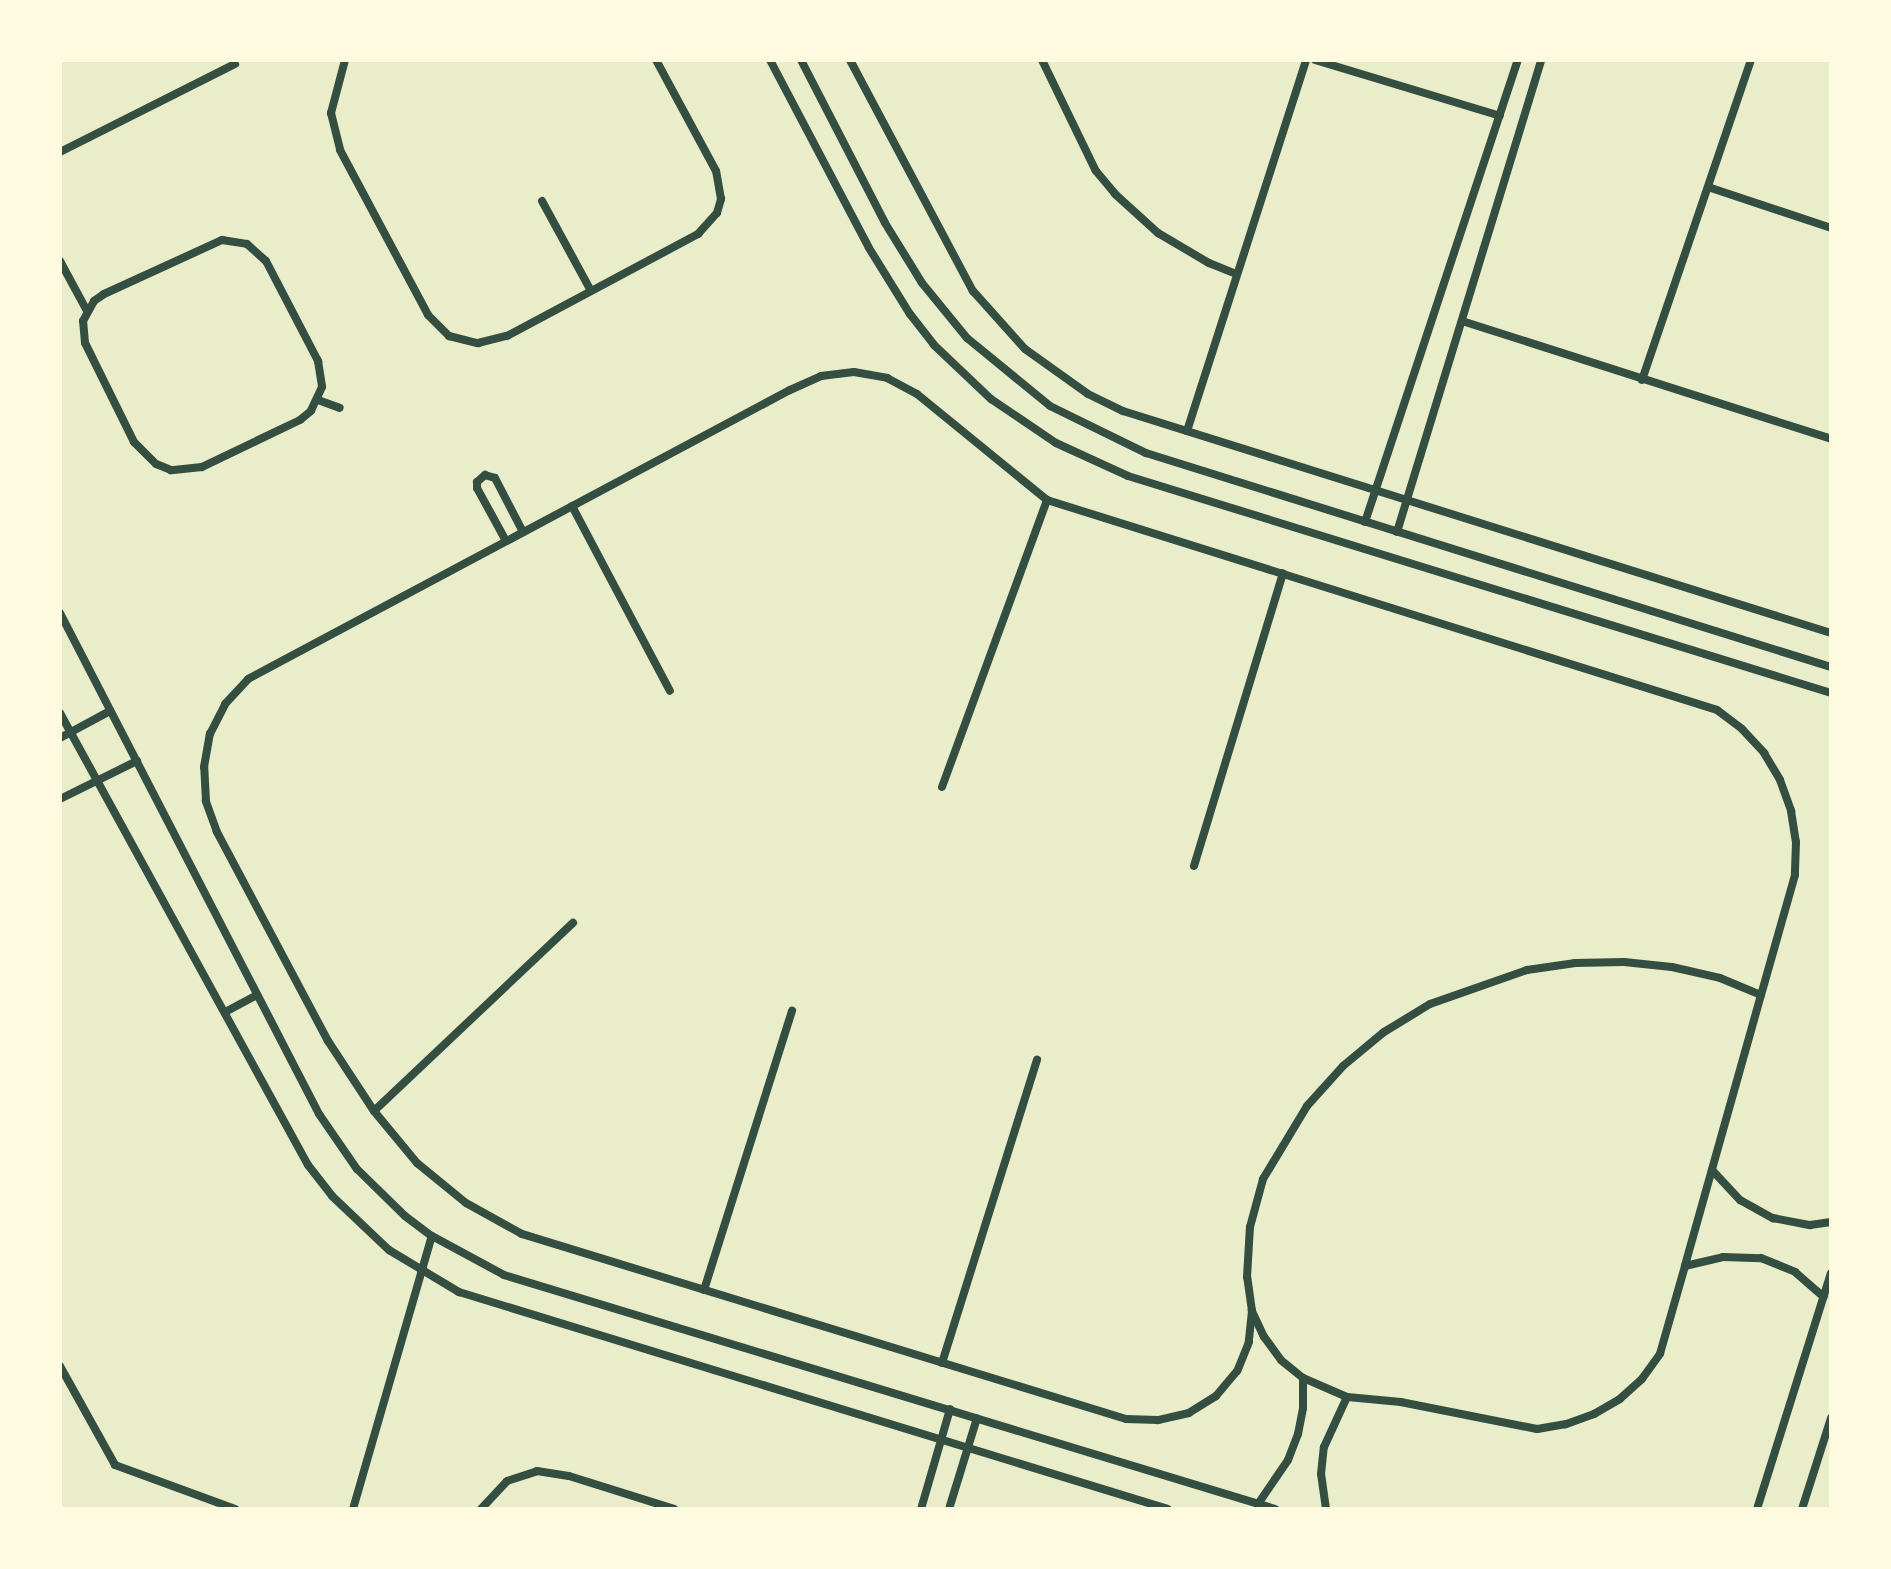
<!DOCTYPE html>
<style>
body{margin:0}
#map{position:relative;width:1891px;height:1569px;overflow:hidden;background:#e9edc9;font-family:Jost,sans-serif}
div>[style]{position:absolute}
.minor>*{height:8px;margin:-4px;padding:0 4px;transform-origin:4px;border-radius:4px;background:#344e41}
span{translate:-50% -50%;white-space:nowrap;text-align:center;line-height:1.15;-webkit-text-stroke:8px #fefae0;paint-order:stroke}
.frame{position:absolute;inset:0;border:62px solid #fefae0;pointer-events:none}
</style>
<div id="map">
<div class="minor">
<i style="left:345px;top:60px;width:55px;rotate:104.8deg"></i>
<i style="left:331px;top:113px;width:38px;rotate:76deg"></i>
<i style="left:340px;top:150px;width:187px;rotate:61.9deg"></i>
<i style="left:428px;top:315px;width:30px;rotate:45deg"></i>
<i style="left:449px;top:336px;width:30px;rotate:14deg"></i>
<i style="left:478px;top:343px;width:30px;rotate:-14deg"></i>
<i style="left:507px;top:336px;width:217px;rotate:-28.1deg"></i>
<i style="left:698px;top:234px;width:28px;rotate:-48deg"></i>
<i style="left:717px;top:213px;width:15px;rotate:-74deg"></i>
<i style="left:721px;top:199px;width:28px;rotate:-100deg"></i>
<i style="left:716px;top:171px;width:126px;rotate:-118.4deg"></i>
<i style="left:770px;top:60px;width:212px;rotate:62.2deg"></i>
<i style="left:869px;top:248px;width:78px;rotate:58.2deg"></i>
<i style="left:910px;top:314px;width:39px;rotate:52deg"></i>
<i style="left:934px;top:345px;width:79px;rotate:43.5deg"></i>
<i style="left:991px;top:399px;width:78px;rotate:34.1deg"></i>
<i style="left:1056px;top:443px;width:79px;rotate:24.6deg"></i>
<i style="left:1128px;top:476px;width:736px;rotate:17.15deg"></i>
<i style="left:801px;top:60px;width:183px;rotate:62.7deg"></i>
<i style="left:885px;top:223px;width:70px;rotate:58.3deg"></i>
<i style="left:922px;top:283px;width:71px;rotate:50.7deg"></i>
<i style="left:967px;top:338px;width:107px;rotate:39.3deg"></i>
<i style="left:1050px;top:406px;width:107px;rotate:26.1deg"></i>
<i style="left:1146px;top:453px;width:718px;rotate:17.35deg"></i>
<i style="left:850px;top:60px;width:262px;rotate:62deg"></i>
<i style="left:973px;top:291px;width:78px;rotate:48.1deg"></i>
<i style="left:1025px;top:349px;width:77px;rotate:35.5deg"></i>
<i style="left:1088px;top:394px;width:39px;rotate:26deg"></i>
<i style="left:1123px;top:411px;width:742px;rotate:17.41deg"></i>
<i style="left:1042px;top:60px;width:123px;rotate:64.1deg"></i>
<i style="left:1096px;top:171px;width:30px;rotate:50deg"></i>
<i style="left:1115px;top:194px;width:58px;rotate:42.2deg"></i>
<i style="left:1158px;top:233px;width:59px;rotate:30.5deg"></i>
<i style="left:1209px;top:263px;width:29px;rotate:22deg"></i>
<i style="left:1315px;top:60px;width:193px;rotate:16.8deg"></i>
<i style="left:60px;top:152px;width:196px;rotate:-26.7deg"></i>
<i style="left:1708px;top:187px;width:130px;rotate:18.4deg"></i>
<i style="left:542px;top:201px;width:102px;rotate:61.4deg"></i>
<i style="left:222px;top:240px;width:25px;rotate:9deg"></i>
<i style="left:247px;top:244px;width:25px;rotate:42deg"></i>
<i style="left:266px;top:261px;width:113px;rotate:62.5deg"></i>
<i style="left:318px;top:361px;width:26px;rotate:81deg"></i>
<i style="left:322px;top:387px;width:26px;rotate:115deg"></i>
<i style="left:311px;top:411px;width:14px;rotate:141deg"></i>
<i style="left:300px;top:420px;width:109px;rotate:154.4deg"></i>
<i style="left:202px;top:467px;width:31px;rotate:174deg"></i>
<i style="left:171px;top:470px;width:16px;rotate:-158deg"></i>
<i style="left:156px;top:464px;width:31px;rotate:-135deg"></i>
<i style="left:134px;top:442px;width:110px;rotate:-116.3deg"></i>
<i style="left:85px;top:343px;width:22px;rotate:-95deg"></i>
<i style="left:83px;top:321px;width:23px;rotate:-61deg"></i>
<i style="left:94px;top:301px;width:12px;rotate:-35deg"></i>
<i style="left:104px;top:294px;width:130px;rotate:-24.6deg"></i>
<i style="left:60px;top:261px;width:57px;rotate:61.6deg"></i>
<i style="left:1462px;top:321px;width:387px;rotate:17.7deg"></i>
<i style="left:1642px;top:380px;width:338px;rotate:-71.2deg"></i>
<i style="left:318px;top:400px;width:23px;rotate:20deg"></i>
<i style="left:1187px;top:431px;width:390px;rotate:-72.2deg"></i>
<i style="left:572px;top:506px;width:209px;rotate:62.1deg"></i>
<i style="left:1365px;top:522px;width:487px;rotate:-71.7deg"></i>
<i style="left:1397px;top:532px;width:493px;rotate:-73deg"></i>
<i style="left:506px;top:541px;width:60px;rotate:-118.7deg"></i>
<i style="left:477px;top:488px;width:6px;rotate:-90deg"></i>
<i style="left:477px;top:482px;width:11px;rotate:-41deg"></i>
<i style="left:485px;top:475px;width:10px;rotate:17deg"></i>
<i style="left:495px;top:478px;width:61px;rotate:62.6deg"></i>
<i style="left:60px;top:613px;width:564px;rotate:62.66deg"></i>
<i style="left:319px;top:1114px;width:67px;rotate:55.4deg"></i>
<i style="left:357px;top:1169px;width:67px;rotate:44.4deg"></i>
<i style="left:405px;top:1216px;width:34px;rotate:37deg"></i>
<i style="left:432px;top:1236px;width:82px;rotate:28.4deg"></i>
<i style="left:504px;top:1275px;width:806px;rotate:16.88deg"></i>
<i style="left:60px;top:713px;width:516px;rotate:61.25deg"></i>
<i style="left:308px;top:1165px;width:39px;rotate:52deg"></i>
<i style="left:332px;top:1196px;width:79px;rotate:43.5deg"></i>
<i style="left:389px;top:1250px;width:82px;rotate:31deg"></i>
<i style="left:459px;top:1292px;width:741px;rotate:17.02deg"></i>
<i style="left:60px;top:738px;width:57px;rotate:-28.4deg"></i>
<i style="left:942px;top:787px;width:306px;rotate:-69.9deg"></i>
<i style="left:60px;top:799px;width:86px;rotate:-26.3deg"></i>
<i style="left:1194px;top:866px;width:306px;rotate:-73.1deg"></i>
<i style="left:227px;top:1011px;width:34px;rotate:-28deg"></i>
<i style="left:374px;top:1111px;width:274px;rotate:-43.4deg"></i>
<i style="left:1712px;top:1170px;width:41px;rotate:47deg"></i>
<i style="left:1740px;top:1200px;width:38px;rotate:29deg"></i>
<i style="left:1773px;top:1218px;width:38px;rotate:11deg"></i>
<i style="left:1810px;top:1225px;width:21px;rotate:-8deg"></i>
<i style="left:1685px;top:1266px;width:39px;rotate:-13deg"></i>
<i style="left:1723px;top:1257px;width:38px;rotate:2deg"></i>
<i style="left:1761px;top:1258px;width:37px;rotate:22deg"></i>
<i style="left:1795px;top:1272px;width:38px;rotate:41deg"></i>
<i style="left:704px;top:1290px;width:293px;rotate:-72.5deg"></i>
<i style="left:1252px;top:1311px;width:31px;rotate:96deg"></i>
<i style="left:1249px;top:1342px;width:31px;rotate:112deg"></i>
<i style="left:1237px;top:1371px;width:33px;rotate:130deg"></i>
<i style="left:1216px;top:1396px;width:32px;rotate:148deg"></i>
<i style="left:1189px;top:1413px;width:32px;rotate:167deg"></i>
<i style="left:1158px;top:1420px;width:32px;rotate:-178deg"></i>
<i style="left:1126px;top:1419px;width:632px;rotate:-162.97deg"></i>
<i style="left:522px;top:1234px;width:64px;rotate:-151deg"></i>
<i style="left:466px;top:1203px;width:63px;rotate:-140.8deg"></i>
<i style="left:417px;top:1163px;width:67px;rotate:-129.6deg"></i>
<i style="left:374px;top:1111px;width:84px;rotate:-123.3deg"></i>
<i style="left:328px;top:1041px;width:237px;rotate:-118deg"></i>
<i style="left:217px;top:832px;width:33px;rotate:-110deg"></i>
<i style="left:206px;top:801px;width:34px;rotate:-93deg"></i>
<i style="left:204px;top:767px;width:34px;rotate:-80deg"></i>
<i style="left:210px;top:734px;width:34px;rotate:-63deg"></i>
<i style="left:225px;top:704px;width:34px;rotate:-47deg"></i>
<i style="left:248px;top:679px;width:614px;rotate:-28.07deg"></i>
<i style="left:790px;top:390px;width:34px;rotate:-24deg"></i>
<i style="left:821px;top:376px;width:33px;rotate:-7deg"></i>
<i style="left:854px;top:372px;width:34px;rotate:10deg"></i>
<i style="left:887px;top:378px;width:34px;rotate:28deg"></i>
<i style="left:917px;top:394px;width:168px;rotate:39.2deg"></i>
<i style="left:1047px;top:500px;width:702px;rotate:17.4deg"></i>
<i style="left:1717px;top:710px;width:31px;rotate:37deg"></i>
<i style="left:1742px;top:729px;width:33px;rotate:47deg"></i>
<i style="left:1764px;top:753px;width:31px;rotate:59deg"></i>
<i style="left:1780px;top:780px;width:33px;rotate:70deg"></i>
<i style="left:1791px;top:811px;width:31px;rotate:81deg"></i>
<i style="left:1796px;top:842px;width:33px;rotate:92deg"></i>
<i style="left:1795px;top:875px;width:125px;rotate:105.8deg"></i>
<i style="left:1761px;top:995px;width:281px;rotate:105.7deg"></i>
<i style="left:1685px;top:1266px;width:91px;rotate:105.9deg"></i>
<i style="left:1660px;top:1354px;width:31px;rotate:126deg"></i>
<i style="left:1642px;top:1379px;width:30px;rotate:138deg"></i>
<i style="left:1620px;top:1399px;width:30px;rotate:150deg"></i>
<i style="left:1594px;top:1414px;width:30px;rotate:160deg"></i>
<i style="left:1566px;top:1424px;width:29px;rotate:170deg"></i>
<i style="left:1537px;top:1429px;width:139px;rotate:-168.8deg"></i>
<i style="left:1401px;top:1402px;width:54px;rotate:-174.7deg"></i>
<i style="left:1347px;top:1397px;width:48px;rotate:-156.6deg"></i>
<i style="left:1303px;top:1378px;width:28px;rotate:-141deg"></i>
<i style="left:1281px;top:1360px;width:29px;rotate:-126deg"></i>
<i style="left:1264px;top:1337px;width:29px;rotate:-115deg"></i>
<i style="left:1252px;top:1311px;width:34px;rotate:-98deg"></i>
<i style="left:1247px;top:1277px;width:50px;rotate:-86.6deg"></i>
<i style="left:1250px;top:1227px;width:50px;rotate:-74.8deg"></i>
<i style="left:1263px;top:1179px;width:85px;rotate:-58.9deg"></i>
<i style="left:1307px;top:1106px;width:54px;rotate:-48deg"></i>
<i style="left:1343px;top:1066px;width:53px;rotate:-39.7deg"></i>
<i style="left:1384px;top:1032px;width:54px;rotate:-31.3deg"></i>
<i style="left:1430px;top:1004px;width:103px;rotate:-19.3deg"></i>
<i style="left:1527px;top:970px;width:49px;rotate:-8.3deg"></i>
<i style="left:1575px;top:963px;width:49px;rotate:-1.2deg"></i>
<i style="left:1624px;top:962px;width:48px;rotate:5.9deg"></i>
<i style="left:1672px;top:967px;width:49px;rotate:12.9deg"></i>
<i style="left:1720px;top:978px;width:44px;rotate:22.5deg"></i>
<i style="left:942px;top:1363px;width:318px;rotate:-72.6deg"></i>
<i style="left:60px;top:1366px;width:113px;rotate:60.9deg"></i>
<i style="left:115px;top:1465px;width:128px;rotate:20.1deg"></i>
<i style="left:1258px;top:1504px;width:53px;rotate:-55.7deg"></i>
<i style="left:1288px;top:1460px;width:28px;rotate:-69deg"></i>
<i style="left:1298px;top:1434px;width:26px;rotate:-79deg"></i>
<i style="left:1303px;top:1408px;width:30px;rotate:-90deg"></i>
<i style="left:353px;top:1509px;width:284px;rotate:-73.9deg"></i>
<i style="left:481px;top:1509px;width:38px;rotate:-47deg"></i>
<i style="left:507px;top:1481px;width:32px;rotate:-18deg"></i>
<i style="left:537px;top:1471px;width:32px;rotate:9deg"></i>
<i style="left:569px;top:1476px;width:110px;rotate:17.4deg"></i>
<i style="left:921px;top:1509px;width:104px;rotate:-73.8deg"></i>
<i style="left:949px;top:1509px;width:95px;rotate:-72.9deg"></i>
<i style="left:1326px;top:1509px;width:35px;rotate:-98deg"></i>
<i style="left:1321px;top:1474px;width:27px;rotate:-84deg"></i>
<i style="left:1324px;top:1447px;width:55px;rotate:-65.3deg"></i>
<i style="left:1757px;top:1509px;width:247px;rotate:-72.6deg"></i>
<i style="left:1802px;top:1509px;width:96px;rotate:-72.3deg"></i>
</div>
<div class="frame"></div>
</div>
